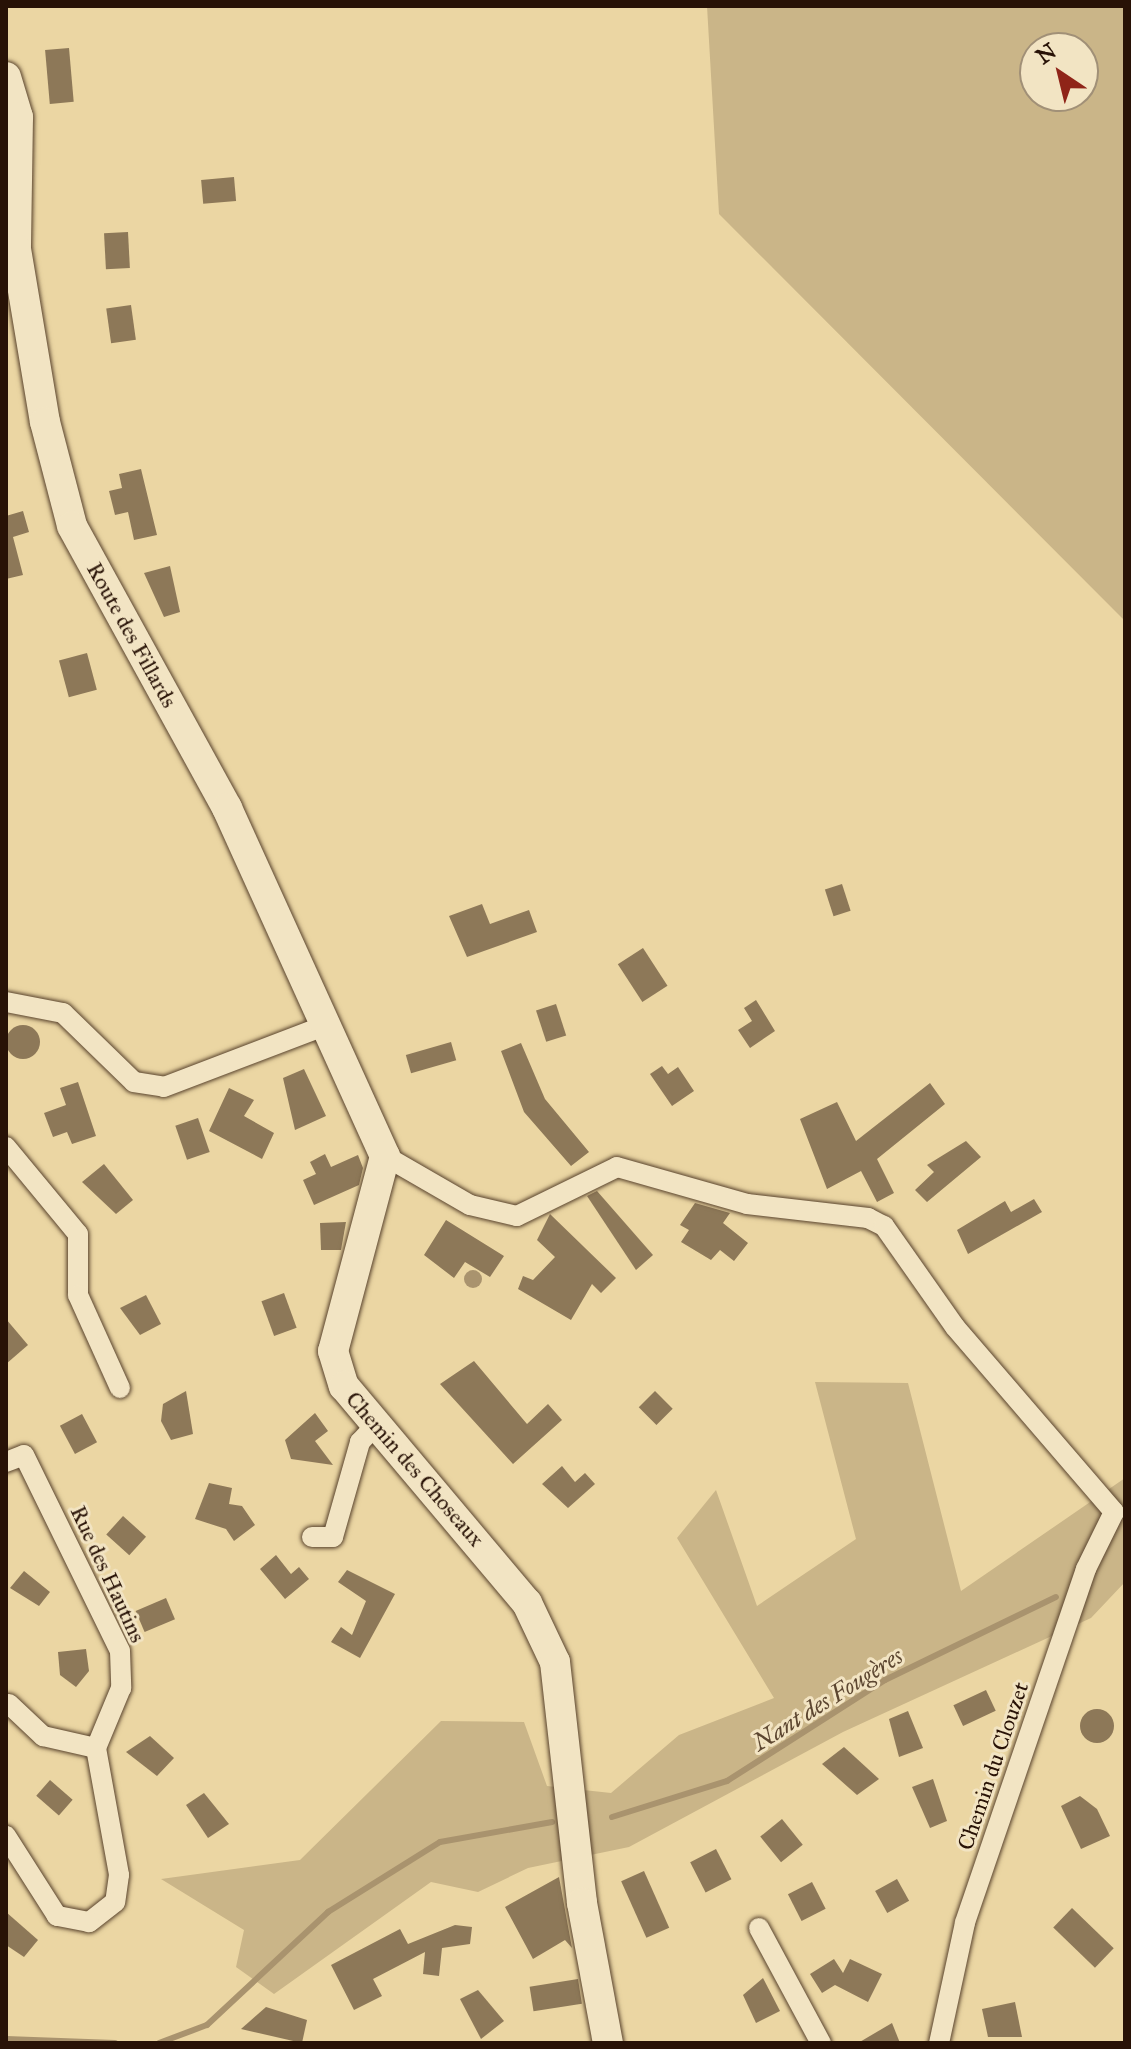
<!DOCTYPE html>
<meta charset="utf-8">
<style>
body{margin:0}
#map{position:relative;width:1131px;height:2049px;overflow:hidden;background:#ebd6a3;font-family:"IM FELL Great Primer",serif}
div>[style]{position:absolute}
.green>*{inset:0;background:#cab588}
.water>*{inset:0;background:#a9936e}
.round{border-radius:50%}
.stream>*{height:6px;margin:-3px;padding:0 3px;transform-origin:3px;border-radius:3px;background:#a9936e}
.building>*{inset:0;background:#8d7858;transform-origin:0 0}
.roads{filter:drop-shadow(0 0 2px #59432d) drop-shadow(0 0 2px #59432d)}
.street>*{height:20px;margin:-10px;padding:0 10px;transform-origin:10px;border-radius:10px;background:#f2e4c3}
.secondary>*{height:30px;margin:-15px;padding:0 15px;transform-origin:15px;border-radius:15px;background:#f2e4c3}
span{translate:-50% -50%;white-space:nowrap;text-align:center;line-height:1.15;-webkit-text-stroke:6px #f2e4c3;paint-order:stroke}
.street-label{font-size:22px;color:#281206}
.water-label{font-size:24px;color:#5c4630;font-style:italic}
.frame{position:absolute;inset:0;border:8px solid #281206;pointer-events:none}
.north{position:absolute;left:1019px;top:32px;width:80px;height:80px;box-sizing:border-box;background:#f2e4c3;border:2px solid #a19077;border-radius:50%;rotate:325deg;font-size:22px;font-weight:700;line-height:32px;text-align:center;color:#281206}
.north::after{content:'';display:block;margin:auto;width:28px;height:36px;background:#8f2418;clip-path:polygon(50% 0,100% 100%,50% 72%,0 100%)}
</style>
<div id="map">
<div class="green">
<i style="clip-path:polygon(evenodd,707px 6px,1125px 6px,1125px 621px,719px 214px,707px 6px,1035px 48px,1083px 48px,1083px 96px,1035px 96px,1035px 48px)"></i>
<i style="clip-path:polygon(815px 1382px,908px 1383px,961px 1591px,1125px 1478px,1125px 1582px,1091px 1618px,843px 1732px,629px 1847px,528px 1868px,478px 1892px,431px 1882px,274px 1994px,236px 1967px,244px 1930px,161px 1879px,300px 1860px,441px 1721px,524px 1722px,547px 1786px,611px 1793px,679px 1735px,774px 1698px,677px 1538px,716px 1490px,757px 1606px,856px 1539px)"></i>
</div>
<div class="water">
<i class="round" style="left:464px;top:1270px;width:18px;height:18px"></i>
</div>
<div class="stream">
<i style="left:612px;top:1817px;width:121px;rotate:-17.4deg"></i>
<i style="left:727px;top:1781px;width:188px;rotate:-32.6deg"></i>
<i style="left:885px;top:1680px;width:190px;rotate:-25.9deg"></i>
<i style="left:6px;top:2039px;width:109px;rotate:2.1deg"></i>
<i style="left:159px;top:2043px;width:51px;rotate:-20.6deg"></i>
<i style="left:207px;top:2025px;width:166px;rotate:-43deg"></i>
<i style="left:328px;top:1912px;width:132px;rotate:-32deg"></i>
<i style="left:440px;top:1842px;width:114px;rotate:-10.1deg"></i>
</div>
<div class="building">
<i style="left:69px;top:48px;width:54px;height:24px;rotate:85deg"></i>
<i style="left:234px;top:177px;width:24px;height:33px;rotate:85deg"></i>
<i style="left:128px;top:232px;width:36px;height:24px;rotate:87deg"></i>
<i style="left:131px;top:305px;width:35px;height:25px;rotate:82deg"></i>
<i style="clip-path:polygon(141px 469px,157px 535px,134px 540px,128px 512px,115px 515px,109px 491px,122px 488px,119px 474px)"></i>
<i style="clip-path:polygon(23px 511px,29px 532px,13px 537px,23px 575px,6px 579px,6px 516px)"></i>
<i style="clip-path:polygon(170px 566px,180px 612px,164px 617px,144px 573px)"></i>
<i style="left:87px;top:653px;width:38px;height:29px;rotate:75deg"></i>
<i style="left:842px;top:884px;width:28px;height:18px;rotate:72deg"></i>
<i style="clip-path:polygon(482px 904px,490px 924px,529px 910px,537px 932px,467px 957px,449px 916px)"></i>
<i style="left:643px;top:948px;width:45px;height:30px;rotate:57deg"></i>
<i style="clip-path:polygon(756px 1000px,775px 1031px,750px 1048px,738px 1030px,752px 1021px,744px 1008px)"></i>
<i style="left:556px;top:1004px;width:33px;height:21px;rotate:72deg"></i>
<i class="round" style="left:6px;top:1025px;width:34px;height:34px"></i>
<i style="left:451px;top:1042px;width:19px;height:47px;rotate:74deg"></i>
<i style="clip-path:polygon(521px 1043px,545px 1099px,589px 1152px,571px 1166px,524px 1112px,501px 1051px)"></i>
<i style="clip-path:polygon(662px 1066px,668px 1074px,678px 1067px,694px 1091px,672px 1106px,650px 1074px)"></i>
<i style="clip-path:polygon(304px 1069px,326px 1116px,295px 1130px,283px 1078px)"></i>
<i style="clip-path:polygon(78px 1082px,96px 1136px,72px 1144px,67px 1132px,53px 1137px,44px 1113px,66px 1105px,60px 1088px)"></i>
<i style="clip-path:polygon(930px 1083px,945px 1104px,877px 1159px,894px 1193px,877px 1202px,861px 1171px,827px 1189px,800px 1119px,837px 1102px,856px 1141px)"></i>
<i style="clip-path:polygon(229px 1088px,254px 1100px,244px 1116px,274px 1133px,262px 1159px,209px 1131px)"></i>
<i style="left:198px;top:1118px;width:36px;height:24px;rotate:71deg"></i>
<i style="clip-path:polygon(966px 1141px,981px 1157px,927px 1202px,915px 1190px,934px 1172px,927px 1165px)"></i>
<i style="clip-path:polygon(325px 1154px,331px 1167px,358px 1155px,363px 1168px,359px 1185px,314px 1205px,303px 1180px,316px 1174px,310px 1162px)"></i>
<i style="clip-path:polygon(104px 1164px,133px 1200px,116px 1214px,82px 1182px)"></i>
<i style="clip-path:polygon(597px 1191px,653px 1255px,636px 1270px,587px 1196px)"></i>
<i style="clip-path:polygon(1034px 1199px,1042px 1212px,968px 1254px,957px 1230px,1005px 1201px,1011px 1212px)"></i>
<i style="clip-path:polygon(695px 1203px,730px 1213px,723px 1223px,748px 1243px,734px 1261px,720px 1250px,711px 1260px,681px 1242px,689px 1230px,680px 1225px)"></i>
<i style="clip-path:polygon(550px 1214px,616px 1278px,601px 1293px,592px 1284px,571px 1320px,518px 1289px,523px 1276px,533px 1280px,555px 1257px,537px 1240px)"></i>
<i style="clip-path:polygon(446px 1220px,504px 1256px,490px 1277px,465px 1262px,454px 1278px,424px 1255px)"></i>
<i style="clip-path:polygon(346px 1222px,341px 1250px,321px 1250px,320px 1223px)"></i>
<i style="left:284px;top:1293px;width:37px;height:24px;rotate:70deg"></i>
<i style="clip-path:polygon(146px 1295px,161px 1324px,140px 1335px,120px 1308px)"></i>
<i style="clip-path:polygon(6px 1319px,28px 1345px,6px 1364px)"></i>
<i style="clip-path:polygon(474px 1361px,527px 1424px,548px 1404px,562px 1420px,513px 1464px,440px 1384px)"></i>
<i style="clip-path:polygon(186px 1391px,193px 1434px,171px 1440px,161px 1421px,163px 1404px)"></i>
<i style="left:655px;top:1391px;width:25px;height:23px;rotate:45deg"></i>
<i style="clip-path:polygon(315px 1413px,328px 1431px,315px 1441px,333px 1465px,291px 1459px,285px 1440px)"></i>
<i style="left:82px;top:1414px;width:32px;height:25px;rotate:62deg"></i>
<i style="clip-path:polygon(562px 1466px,575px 1482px,585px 1473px,595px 1484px,568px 1508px,542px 1484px)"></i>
<i style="clip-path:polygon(209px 1483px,232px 1488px,229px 1504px,242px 1506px,255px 1525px,234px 1541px,226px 1529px,195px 1519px)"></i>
<i style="left:123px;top:1516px;width:31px;height:25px;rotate:42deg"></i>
<i style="clip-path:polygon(276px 1555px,291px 1574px,299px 1567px,309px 1579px,285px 1599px,260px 1569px)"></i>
<i style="clip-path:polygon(347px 1570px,395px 1594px,360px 1658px,331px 1642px,341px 1627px,352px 1635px,366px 1601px,338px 1582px)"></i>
<i style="clip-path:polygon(24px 1571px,50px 1592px,39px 1606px,10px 1588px)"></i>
<i style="left:166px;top:1598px;width:23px;height:33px;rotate:67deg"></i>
<i style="clip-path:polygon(86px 1649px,89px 1671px,76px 1687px,60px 1675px,58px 1652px)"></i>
<i style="left:986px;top:1690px;width:23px;height:36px;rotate:65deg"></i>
<i class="round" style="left:1080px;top:1709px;width:34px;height:34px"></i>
<i style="clip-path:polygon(908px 1711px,923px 1748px,899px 1757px,889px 1719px)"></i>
<i style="clip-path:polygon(150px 1736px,174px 1758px,157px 1776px,126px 1752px)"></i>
<i style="clip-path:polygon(844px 1747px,879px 1779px,857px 1795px,822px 1764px)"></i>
<i style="clip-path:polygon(933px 1779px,947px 1821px,930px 1828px,912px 1787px)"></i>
<i style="left:50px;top:1780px;width:30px;height:21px;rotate:41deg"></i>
<i style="clip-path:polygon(204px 1793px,229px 1824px,208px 1838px,186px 1805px)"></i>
<i style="clip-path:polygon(1080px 1796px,1097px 1809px,1110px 1836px,1081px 1849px,1061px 1806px)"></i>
<i style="left:782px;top:1819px;width:33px;height:28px;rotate:51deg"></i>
<i style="left:716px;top:1849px;width:34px;height:29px;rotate:63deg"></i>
<i style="left:644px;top:1871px;width:62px;height:25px;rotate:66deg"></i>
<i style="clip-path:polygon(559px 1877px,572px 1948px,565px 1940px,533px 1959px,505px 1907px)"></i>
<i style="left:897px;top:1879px;width:25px;height:25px;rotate:61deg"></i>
<i style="left:812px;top:1882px;width:30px;height:27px;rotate:63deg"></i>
<i style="left:1072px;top:1908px;width:58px;height:27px;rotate:44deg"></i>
<i style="clip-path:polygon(6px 1912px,38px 1940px,24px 1957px,6px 1945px)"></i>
<i style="clip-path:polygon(455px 1925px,472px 1927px,470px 1944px,442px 1948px,439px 1976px,423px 1974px,425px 1952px,373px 1979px,382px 1996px,354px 2010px,331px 1965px,400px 1929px,408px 1944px)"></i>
<i style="clip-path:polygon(834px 1959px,843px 1973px,850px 1959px,882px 1974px,868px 2002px,835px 1985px,822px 1993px,810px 1974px)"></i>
<i style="clip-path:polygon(763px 1978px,780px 2011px,756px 2023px,743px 1995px)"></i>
<i style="left:578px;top:1979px;width:25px;height:49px;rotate:81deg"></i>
<i style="clip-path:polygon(478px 1990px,504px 2021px,481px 2039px,460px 1999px)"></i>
<i style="clip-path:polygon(1015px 2002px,1022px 2037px,988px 2037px,982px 2009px)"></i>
<i style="clip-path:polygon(266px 2007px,307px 2020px,302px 2043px,241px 2029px)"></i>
<i style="clip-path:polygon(892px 2023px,900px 2043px,858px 2043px)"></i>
</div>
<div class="roads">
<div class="street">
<i style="left:6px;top:1002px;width:58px;rotate:10.9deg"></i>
<i style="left:63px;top:1013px;width:99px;rotate:44.2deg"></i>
<i style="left:134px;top:1082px;width:30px;rotate:9deg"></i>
<i style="left:164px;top:1087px;width:168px;rotate:-20.9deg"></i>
<i style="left:6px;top:1147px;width:113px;rotate:50.4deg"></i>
<i style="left:78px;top:1234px;width:61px;rotate:90deg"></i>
<i style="left:78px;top:1295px;width:102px;rotate:65.7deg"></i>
<i style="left:385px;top:1156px;width:98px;rotate:30deg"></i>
<i style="left:470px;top:1205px;width:48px;rotate:13.2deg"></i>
<i style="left:517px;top:1216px;width:111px;rotate:-26.1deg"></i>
<i style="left:617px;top:1167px;width:135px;rotate:15.9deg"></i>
<i style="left:747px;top:1204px;width:122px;rotate:6.6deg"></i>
<i style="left:868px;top:1218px;width:18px;rotate:27deg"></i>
<i style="left:884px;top:1226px;width:123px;rotate:54.9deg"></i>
<i style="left:955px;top:1327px;width:244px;rotate:49.3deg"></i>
<i style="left:1114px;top:1512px;width:64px;rotate:116.2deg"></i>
<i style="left:1086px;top:1569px;width:374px;rotate:108.9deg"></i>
<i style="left:965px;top:1923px;width:123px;rotate:102.2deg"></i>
<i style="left:6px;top:1462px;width:19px;rotate:-21deg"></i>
<i style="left:24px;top:1455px;width:218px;rotate:63.9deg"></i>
<i style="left:120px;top:1651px;width:37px;rotate:88deg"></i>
<i style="left:121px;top:1688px;width:65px;rotate:112.6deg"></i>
<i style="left:96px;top:1748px;width:129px;rotate:79.7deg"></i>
<i style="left:119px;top:1875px;width:27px;rotate:98deg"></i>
<i style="left:115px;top:1902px;width:33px;rotate:142deg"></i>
<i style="left:89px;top:1922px;width:33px;rotate:-169deg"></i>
<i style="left:57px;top:1916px;width:95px;rotate:-122.5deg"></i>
<i style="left:312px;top:1537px;width:21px"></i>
<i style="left:333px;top:1537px;width:99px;rotate:-74.1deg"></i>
<i style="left:360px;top:1442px;width:22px;rotate:-47deg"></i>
<i style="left:9px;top:1704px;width:47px;rotate:43.3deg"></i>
<i style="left:43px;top:1736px;width:54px;rotate:12.8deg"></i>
<i style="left:759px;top:1928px;width:131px;rotate:61.7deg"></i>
</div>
<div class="secondary">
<i style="left:6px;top:77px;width:42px;rotate:73.3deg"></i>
<i style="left:18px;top:117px;width:132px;rotate:90.9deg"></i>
<i style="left:16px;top:249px;width:175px;rotate:80.5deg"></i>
<i style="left:45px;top:422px;width:107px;rotate:75.4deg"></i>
<i style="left:72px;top:526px;width:322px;rotate:61.2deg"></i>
<i style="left:227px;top:808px;width:382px;rotate:65.6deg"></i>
<i style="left:385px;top:1156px;width:202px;rotate:104.9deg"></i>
<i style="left:333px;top:1351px;width:37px;rotate:73deg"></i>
<i style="left:344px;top:1386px;width:284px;rotate:49.9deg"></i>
<i style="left:527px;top:1603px;width:65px;rotate:64.6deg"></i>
<i style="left:555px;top:1662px;width:243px;rotate:83.6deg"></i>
<i style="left:582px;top:1903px;width:142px;rotate:79.5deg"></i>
</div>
</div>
<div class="street-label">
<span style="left:132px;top:635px;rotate:61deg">Route des Fillards</span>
<span style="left:415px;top:1469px;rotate:49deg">Chemin des Choseaux</span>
<span style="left:108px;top:1574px;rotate:65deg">Rue des Hautins</span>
<span style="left:993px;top:1766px;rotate:-71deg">Chemin du Clouzet</span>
</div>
<div class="water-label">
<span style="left:828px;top:1700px;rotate:-32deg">Nant des Fougères</span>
</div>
<div class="frame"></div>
<div class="north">N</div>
</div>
